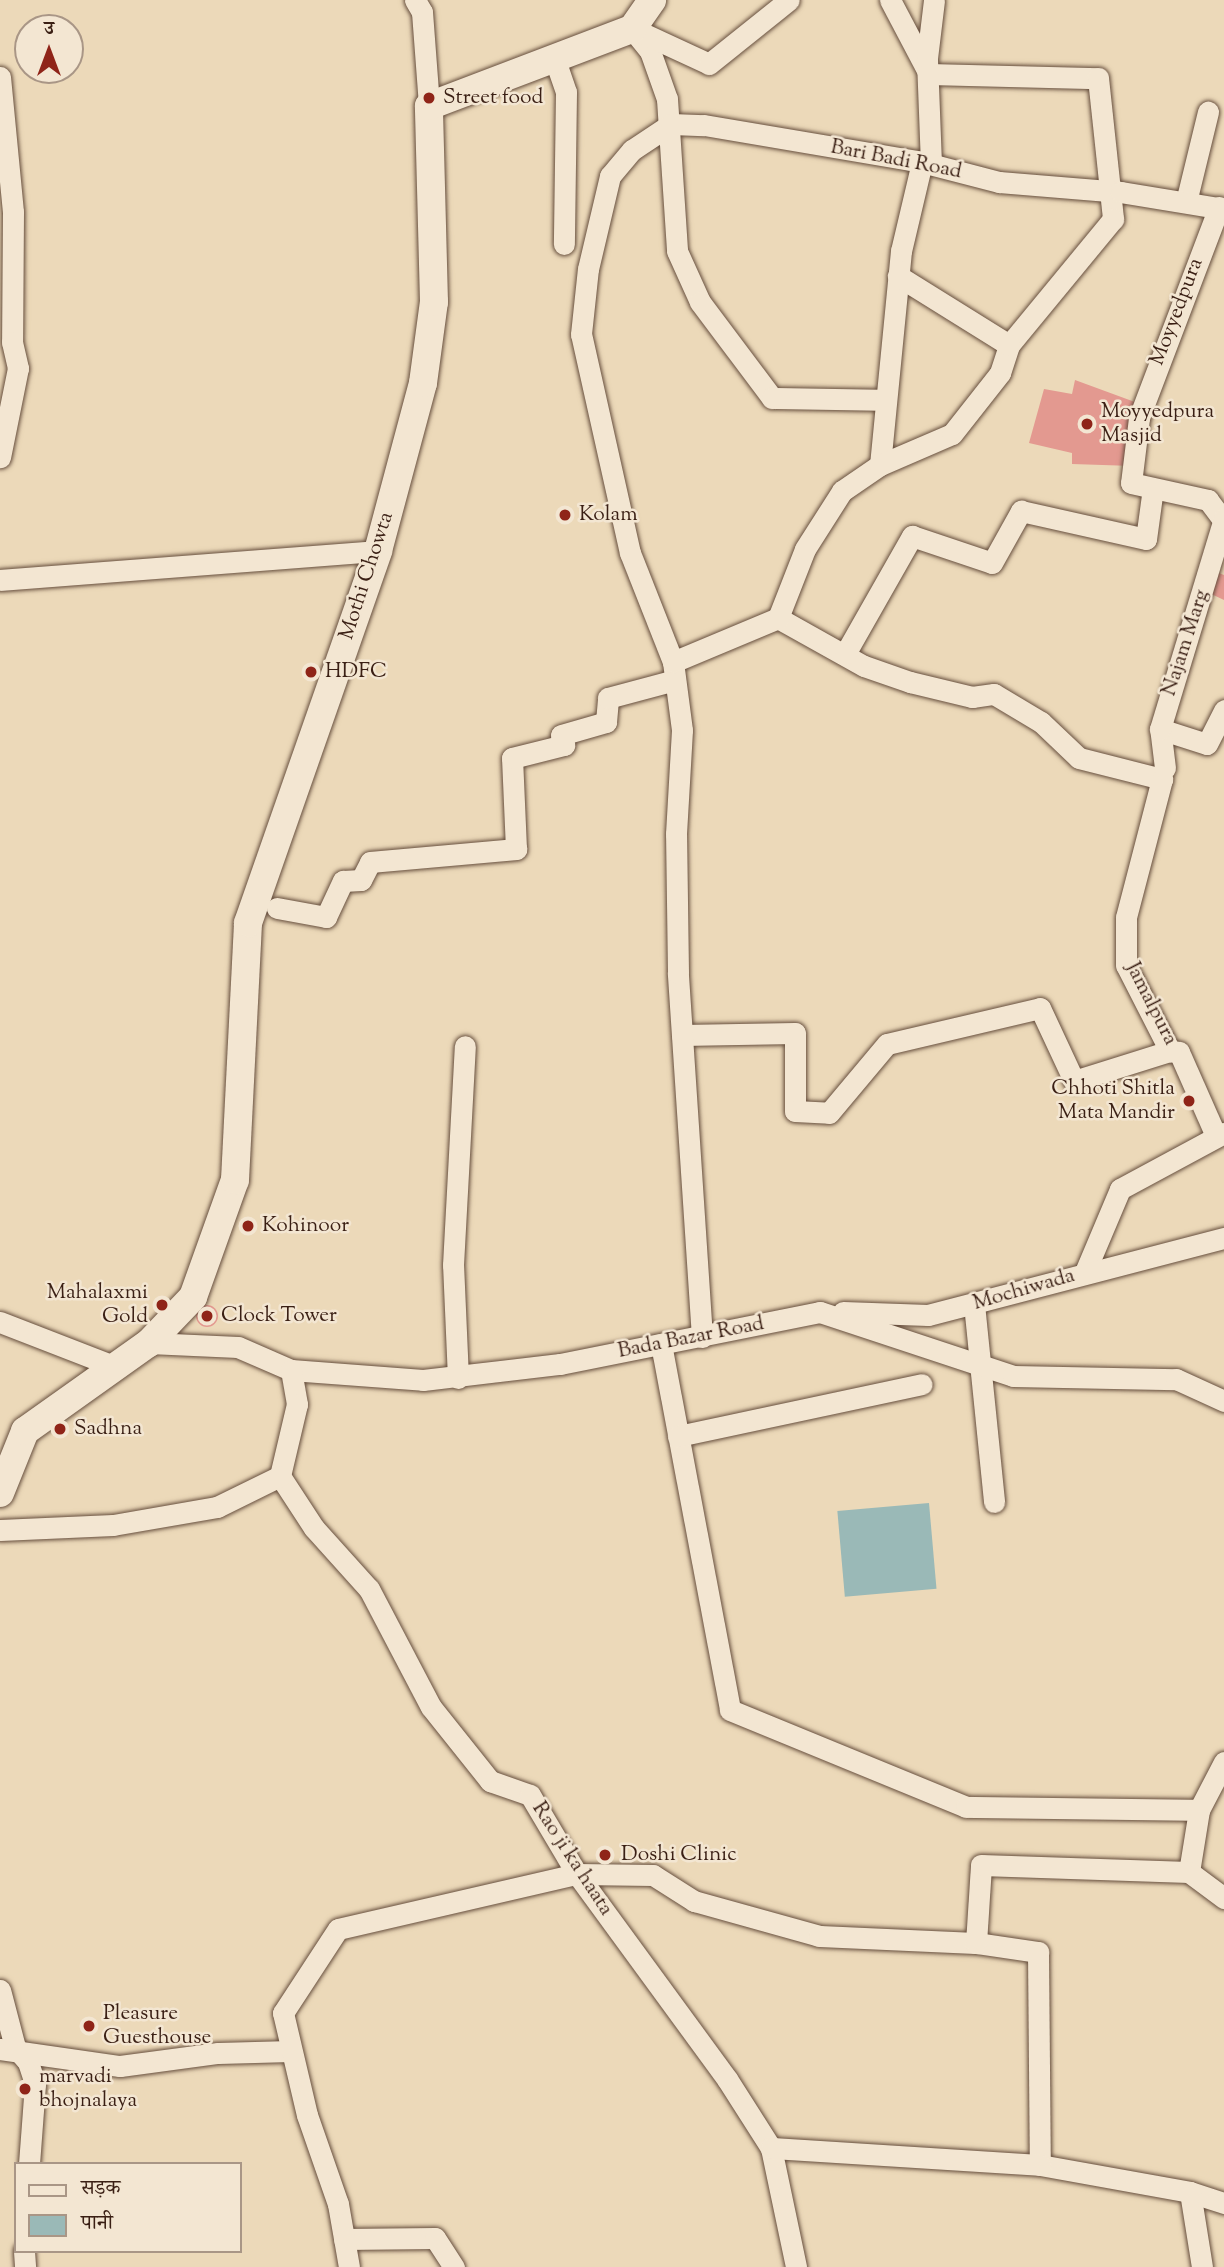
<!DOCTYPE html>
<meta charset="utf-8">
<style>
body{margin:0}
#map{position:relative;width:1224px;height:2267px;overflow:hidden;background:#ecd9b9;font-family:"Sorts Mill Goudy","Noto Serif Devanagari",serif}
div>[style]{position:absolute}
.water>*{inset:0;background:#9ab9b7;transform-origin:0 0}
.building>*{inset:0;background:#e39990}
.round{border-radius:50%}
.roads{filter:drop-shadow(0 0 2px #664e3d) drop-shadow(0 0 2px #664e3d)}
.minor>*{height:21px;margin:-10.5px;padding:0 10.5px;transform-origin:10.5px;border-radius:10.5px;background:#f3e6d2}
.secondary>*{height:28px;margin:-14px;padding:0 14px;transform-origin:14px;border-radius:14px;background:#f3e6d2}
.dots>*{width:19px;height:19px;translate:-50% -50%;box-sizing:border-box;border:4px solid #f3e6d2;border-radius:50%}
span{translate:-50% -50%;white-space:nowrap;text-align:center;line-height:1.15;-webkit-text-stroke:5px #f3e6d2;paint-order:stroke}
.poi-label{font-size:21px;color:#3a1f14}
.left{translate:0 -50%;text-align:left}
.right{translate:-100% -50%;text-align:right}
.street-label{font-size:21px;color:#3a1f14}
.legend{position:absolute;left:14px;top:2162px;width:228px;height:91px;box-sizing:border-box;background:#f3e6d2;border:2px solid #a99686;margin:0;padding:9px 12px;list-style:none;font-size:21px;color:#3a1f14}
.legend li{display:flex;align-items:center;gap:14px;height:35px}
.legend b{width:35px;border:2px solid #a99686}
.north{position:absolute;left:14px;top:14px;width:70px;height:70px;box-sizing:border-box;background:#f3e6d2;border:2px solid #a99686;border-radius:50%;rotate:0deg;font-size:19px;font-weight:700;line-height:28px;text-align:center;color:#3a1f14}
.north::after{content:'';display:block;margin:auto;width:24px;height:32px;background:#8f2418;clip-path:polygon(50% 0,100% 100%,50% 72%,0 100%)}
</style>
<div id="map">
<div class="water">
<i style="left:929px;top:1503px;width:86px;height:92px;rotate:85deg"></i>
</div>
<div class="building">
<i style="clip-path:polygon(1075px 380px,1143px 405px,1133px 466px,1072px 464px,1072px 453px,1029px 443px,1044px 389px,1072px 394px)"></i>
<i style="clip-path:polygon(1216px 572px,1224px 575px,1224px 600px,1207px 592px)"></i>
<i class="round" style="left:196px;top:1305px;width:22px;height:22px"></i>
</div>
<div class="roads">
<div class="minor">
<i style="left:415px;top:0;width:14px;rotate:60deg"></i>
<i style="left:422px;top:12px;width:94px;rotate:85.7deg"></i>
<i style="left:890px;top:0;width:84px;rotate:62.2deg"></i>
<i style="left:929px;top:74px;width:169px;rotate:1.4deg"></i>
<i style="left:1098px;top:78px;width:142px;rotate:83.9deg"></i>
<i style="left:1113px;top:219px;width:163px;rotate:129.5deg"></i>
<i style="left:632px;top:29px;width:28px;rotate:51deg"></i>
<i style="left:650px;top:51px;width:51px;rotate:70.5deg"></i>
<i style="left:667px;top:99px;width:152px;rotate:86.2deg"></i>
<i style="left:677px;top:251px;width:56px;rotate:65.7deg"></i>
<i style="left:700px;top:302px;width:120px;rotate:53.1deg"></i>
<i style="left:772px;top:398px;width:111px;rotate:1deg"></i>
<i style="left:638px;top:31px;width:78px;rotate:24.9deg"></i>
<i style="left:709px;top:64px;width:102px;rotate:-38.7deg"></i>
<i style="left:555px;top:60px;width:34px;rotate:71deg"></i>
<i style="left:566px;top:92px;width:152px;rotate:90.8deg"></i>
<i style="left:0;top:77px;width:136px;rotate:84.5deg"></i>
<i style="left:13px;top:212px;width:130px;rotate:90.4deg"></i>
<i style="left:12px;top:342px;width:27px;rotate:77deg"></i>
<i style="left:18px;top:368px;width:91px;rotate:101.4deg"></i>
<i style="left:931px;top:164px;width:106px;rotate:-92.2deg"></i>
<i style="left:927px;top:58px;width:58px;rotate:-83.1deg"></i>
<i style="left:1186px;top:202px;width:93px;rotate:-76.3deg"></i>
<i style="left:1219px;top:207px;width:226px;rotate:110.8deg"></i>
<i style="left:1139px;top:418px;width:65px;rotate:97deg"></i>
<i style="left:1131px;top:483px;width:79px;rotate:12.4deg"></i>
<i style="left:1208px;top:500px;width:25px;rotate:53deg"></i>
<i style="left:880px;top:465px;width:215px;rotate:-84.4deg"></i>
<i style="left:901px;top:251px;width:91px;rotate:-76.7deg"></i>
<i style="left:0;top:580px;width:379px;rotate:-4.4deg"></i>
<i style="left:778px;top:618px;width:98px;rotate:29.2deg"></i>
<i style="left:864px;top:666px;width:49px;rotate:19.2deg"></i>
<i style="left:910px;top:682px;width:64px;rotate:13.6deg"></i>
<i style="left:972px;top:697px;width:22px;rotate:-8deg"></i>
<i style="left:994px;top:694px;width:55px;rotate:30.8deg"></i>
<i style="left:1041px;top:722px;width:52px;rotate:43.5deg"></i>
<i style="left:1079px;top:758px;width:86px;rotate:14.2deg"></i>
<i style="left:1162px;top:779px;width:143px;rotate:104.6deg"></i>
<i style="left:1126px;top:917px;width:48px;rotate:90deg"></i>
<i style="left:1126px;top:965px;width:97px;rotate:62.9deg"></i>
<i style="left:1170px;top:1051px;width:9px;rotate:6deg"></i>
<i style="left:1179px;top:1052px;width:92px;rotate:66.2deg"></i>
<i style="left:845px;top:654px;width:136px;rotate:-60.4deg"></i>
<i style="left:912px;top:536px;width:84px;rotate:18.6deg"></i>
<i style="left:992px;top:563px;width:60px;rotate:-60.9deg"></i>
<i style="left:1021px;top:511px;width:128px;rotate:12.6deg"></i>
<i style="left:1146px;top:539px;width:51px;rotate:-82.2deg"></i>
<i style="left:673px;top:662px;width:114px;rotate:-22.7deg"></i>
<i style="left:778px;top:618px;width:74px;rotate:-68.6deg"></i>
<i style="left:805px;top:549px;width:69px;rotate:-57.5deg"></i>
<i style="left:842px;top:491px;width:46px;rotate:-34.4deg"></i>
<i style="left:880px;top:465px;width:78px;rotate:-23.3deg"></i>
<i style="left:952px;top:434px;width:78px;rotate:-51.8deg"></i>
<i style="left:1000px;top:373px;width:29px;rotate:-72deg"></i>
<i style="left:1009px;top:345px;width:131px;rotate:-148.1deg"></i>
<i style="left:1160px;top:729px;width:49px;rotate:17.7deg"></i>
<i style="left:1207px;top:744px;width:38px;rotate:-63deg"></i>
<i style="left:1165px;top:768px;width:39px;rotate:-97deg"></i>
<i style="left:1160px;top:729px;width:220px;rotate:-73.1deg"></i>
<i style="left:277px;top:908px;width:50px;rotate:10.4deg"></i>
<i style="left:326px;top:917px;width:40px;rotate:-65deg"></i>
<i style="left:343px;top:881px;width:18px;rotate:-3deg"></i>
<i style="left:361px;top:880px;width:20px;rotate:-63deg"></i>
<i style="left:370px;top:862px;width:147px;rotate:-5.1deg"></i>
<i style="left:516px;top:849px;width:91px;rotate:-92.5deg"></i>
<i style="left:512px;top:758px;width:54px;rotate:-14deg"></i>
<i style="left:564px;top:745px;width:10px;rotate:-107deg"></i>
<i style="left:561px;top:735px;width:47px;rotate:-16.1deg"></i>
<i style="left:606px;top:722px;width:24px;rotate:-85deg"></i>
<i style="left:608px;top:698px;width:69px;rotate:-15deg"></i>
<i style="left:682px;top:1035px;width:113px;rotate:-1deg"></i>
<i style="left:795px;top:1033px;width:78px;rotate:90deg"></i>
<i style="left:795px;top:1111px;width:34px;rotate:3deg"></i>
<i style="left:829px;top:1113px;width:90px;rotate:-50deg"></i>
<i style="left:887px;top:1044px;width:157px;rotate:-13.2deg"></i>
<i style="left:1040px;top:1008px;width:81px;rotate:65deg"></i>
<i style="left:1074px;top:1081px;width:101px;rotate:-17.4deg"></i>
<i style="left:1085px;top:1272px;width:90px;rotate:-67.1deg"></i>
<i style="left:1120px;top:1189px;width:118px;rotate:-28.3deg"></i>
<i style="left:974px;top:1304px;width:199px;rotate:84.2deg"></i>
<i style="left:843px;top:1312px;width:85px;rotate:2deg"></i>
<i style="left:928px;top:1315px;width:306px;rotate:-14.6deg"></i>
<i style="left:0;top:1322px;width:119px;rotate:21.2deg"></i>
<i style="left:702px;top:1337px;width:365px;rotate:-93.8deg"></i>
<i style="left:678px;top:973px;width:139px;rotate:-90.8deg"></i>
<i style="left:676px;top:834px;width:104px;rotate:-86.7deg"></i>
<i style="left:682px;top:730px;width:69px;rotate:-97.5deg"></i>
<i style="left:673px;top:662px;width:117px;rotate:-111.5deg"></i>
<i style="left:630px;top:553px;width:224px;rotate:-102.6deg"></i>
<i style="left:581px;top:334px;width:65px;rotate:-83.9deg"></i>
<i style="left:588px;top:269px;width:96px;rotate:-76.7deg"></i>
<i style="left:610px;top:176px;width:34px;rotate:-50deg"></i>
<i style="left:632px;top:150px;width:47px;rotate:-33.7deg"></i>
<i style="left:671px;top:124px;width:33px;rotate:2deg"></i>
<i style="left:704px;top:125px;width:221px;rotate:9.6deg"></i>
<i style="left:922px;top:162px;width:80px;rotate:14.6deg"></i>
<i style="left:999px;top:182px;width:122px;rotate:4.7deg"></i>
<i style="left:1121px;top:192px;width:104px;rotate:9.4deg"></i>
<i style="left:149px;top:1343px;width:89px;rotate:2.6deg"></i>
<i style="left:238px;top:1347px;width:58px;rotate:23.5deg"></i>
<i style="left:291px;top:1370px;width:132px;rotate:4.3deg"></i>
<i style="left:423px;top:1380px;width:138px;rotate:-6.7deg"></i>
<i style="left:560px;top:1364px;width:265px;rotate:-11.3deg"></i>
<i style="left:820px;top:1312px;width:203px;rotate:18.3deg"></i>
<i style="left:1013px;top:1376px;width:163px;rotate:1.1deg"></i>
<i style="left:1176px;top:1379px;width:53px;rotate:24.6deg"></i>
<i style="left:661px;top:1344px;width:372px;rotate:79.3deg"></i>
<i style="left:730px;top:1710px;width:255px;rotate:22.3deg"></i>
<i style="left:966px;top:1807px;width:233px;rotate:0.7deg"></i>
<i style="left:291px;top:1370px;width:35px;rotate:80deg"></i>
<i style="left:297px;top:1404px;width:74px;rotate:103.3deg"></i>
<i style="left:280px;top:1476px;width:62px;rotate:56.8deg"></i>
<i style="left:314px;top:1528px;width:82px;rotate:48deg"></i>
<i style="left:369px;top:1589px;width:133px;rotate:62.3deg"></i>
<i style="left:431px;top:1707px;width:95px;rotate:51.4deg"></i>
<i style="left:490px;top:1781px;width:42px;rotate:19.3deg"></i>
<i style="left:530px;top:1795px;width:92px;rotate:59.3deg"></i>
<i style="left:577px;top:1874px;width:254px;rotate:53.8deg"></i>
<i style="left:727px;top:2079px;width:82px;rotate:57.5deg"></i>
<i style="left:771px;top:2148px;width:122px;rotate:78.1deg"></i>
<i style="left:458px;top:1378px;width:113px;rotate:-92.5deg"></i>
<i style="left:453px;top:1265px;width:219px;rotate:-86.9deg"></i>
<i style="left:678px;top:1436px;width:249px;rotate:-12deg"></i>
<i style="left:0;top:1530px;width:113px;rotate:-2.5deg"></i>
<i style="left:113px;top:1525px;width:106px;rotate:-9.8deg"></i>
<i style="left:217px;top:1507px;width:70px;rotate:-26.2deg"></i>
<i style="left:1189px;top:1872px;width:63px;rotate:-80.8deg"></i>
<i style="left:1199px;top:1810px;width:54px;rotate:-62.5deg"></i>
<i style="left:976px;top:1943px;width:63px;rotate:8.3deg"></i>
<i style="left:1038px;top:1952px;width:213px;rotate:89.5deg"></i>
<i style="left:1040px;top:2165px;width:152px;rotate:10.2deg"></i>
<i style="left:1190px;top:2192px;width:36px;rotate:18deg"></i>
<i style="left:0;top:1990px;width:59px;rotate:75.3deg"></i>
<i style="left:15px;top:2047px;width:20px;rotate:49deg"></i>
<i style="left:28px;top:2062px;width:23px;rotate:72deg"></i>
<i style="left:35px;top:2084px;width:80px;rotate:94.3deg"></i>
<i style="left:0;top:2049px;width:121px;rotate:8.1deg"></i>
<i style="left:120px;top:2066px;width:99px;rotate:-7.6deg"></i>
<i style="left:218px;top:2053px;width:73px;rotate:-1.6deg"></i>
<i style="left:771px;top:2148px;width:270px;rotate:3.6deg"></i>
<i style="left:1190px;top:2192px;width:76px;rotate:80.9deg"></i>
<i style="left:344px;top:2239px;width:91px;rotate:-0.6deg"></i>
<i style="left:435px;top:2238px;width:35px;rotate:57deg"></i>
<i style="left:24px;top:2251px;width:16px;rotate:86deg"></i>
<i style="left:349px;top:2267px;width:64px;rotate:-99.9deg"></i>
<i style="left:338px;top:2204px;width:94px;rotate:-109.2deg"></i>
<i style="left:307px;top:2115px;width:105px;rotate:-103.2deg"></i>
<i style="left:283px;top:2013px;width:100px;rotate:-56.8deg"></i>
<i style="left:338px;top:1929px;width:245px;rotate:-13deg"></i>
<i style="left:577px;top:1874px;width:76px;rotate:0.8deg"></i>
<i style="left:653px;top:1875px;width:49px;rotate:32.4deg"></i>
<i style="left:694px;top:1901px;width:130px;rotate:15.6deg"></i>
<i style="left:819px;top:1936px;width:157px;rotate:2.6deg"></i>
<i style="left:976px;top:1943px;width:78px;rotate:-86.3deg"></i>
<i style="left:981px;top:1865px;width:208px;rotate:1.9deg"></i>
<i style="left:1189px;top:1872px;width:44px;rotate:36.6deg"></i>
</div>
<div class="secondary">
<i style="left:0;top:1493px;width:67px;rotate:-68deg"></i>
<i style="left:25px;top:1431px;width:152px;rotate:-35.4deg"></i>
<i style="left:149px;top:1343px;width:64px;rotate:-46.3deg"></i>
<i style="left:193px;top:1297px;width:124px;rotate:-70.3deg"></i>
<i style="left:235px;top:1180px;width:257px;rotate:-87.1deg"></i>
<i style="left:248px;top:923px;width:394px;rotate:-70.7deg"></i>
<i style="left:378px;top:551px;width:174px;rotate:-75deg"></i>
<i style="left:423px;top:383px;width:82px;rotate:-82.3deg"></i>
<i style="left:434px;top:302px;width:196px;rotate:-91.5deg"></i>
<i style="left:429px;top:106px;width:217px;rotate:-20.8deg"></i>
<i style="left:632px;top:29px;width:35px;rotate:-55deg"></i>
</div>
</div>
<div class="dots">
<i style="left:429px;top:98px;background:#8f2418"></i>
<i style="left:1087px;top:424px;background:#8f2418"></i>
<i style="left:565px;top:515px;background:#8f2418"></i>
<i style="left:311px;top:672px;background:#8f2418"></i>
<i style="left:1189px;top:1101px;background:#8f2418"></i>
<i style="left:248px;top:1226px;background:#8f2418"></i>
<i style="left:162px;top:1305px;background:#8f2418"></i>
<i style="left:207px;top:1316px;background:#8f2418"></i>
<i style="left:60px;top:1429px;background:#8f2418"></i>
<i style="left:605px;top:1855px;background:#8f2418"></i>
<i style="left:89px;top:2026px;background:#8f2418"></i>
<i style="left:25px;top:2089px;background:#8f2418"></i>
</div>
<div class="poi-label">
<span class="left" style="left:443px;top:98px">Street food</span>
<span class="left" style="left:1101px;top:424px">Moyyedpura<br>Masjid</span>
<span class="left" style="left:579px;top:515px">Kolam</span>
<span class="left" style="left:325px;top:672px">HDFC</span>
<span class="right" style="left:1175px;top:1101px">Chhoti Shitla<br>Mata Mandir</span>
<span class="left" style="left:262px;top:1226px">Kohinoor</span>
<span class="right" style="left:148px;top:1305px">Mahalaxmi<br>Gold</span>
<span class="left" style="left:221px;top:1316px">Clock Tower</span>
<span class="left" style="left:74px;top:1429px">Sadhna</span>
<span class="left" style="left:621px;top:1855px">Doshi Clinic</span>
<span class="left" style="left:103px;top:2026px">Pleasure<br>Guesthouse</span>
<span class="left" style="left:39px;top:2089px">marvadi<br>bhojnalaya</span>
</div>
<div class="street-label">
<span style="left:896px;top:160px;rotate:11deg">Bari Badi Road</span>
<span style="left:1177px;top:312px;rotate:-69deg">Moyyedpura</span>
<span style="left:367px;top:576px;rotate:-72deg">Mothi Chowta</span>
<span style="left:1186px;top:643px;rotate:-72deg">Najam Marg</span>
<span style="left:1151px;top:1004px;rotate:63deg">Jamalpura</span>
<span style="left:1024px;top:1290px;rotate:-16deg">Mochiwada</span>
<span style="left:691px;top:1338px;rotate:-11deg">Bada Bazar Road</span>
<span style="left:572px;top:1859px;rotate:57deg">Rao ji ka haata</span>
</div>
<ul class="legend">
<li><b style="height:9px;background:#f3e6d2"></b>सड़क</li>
<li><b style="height:19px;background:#9ab9b7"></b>पानी</li>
</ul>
<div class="north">उ</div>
</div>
